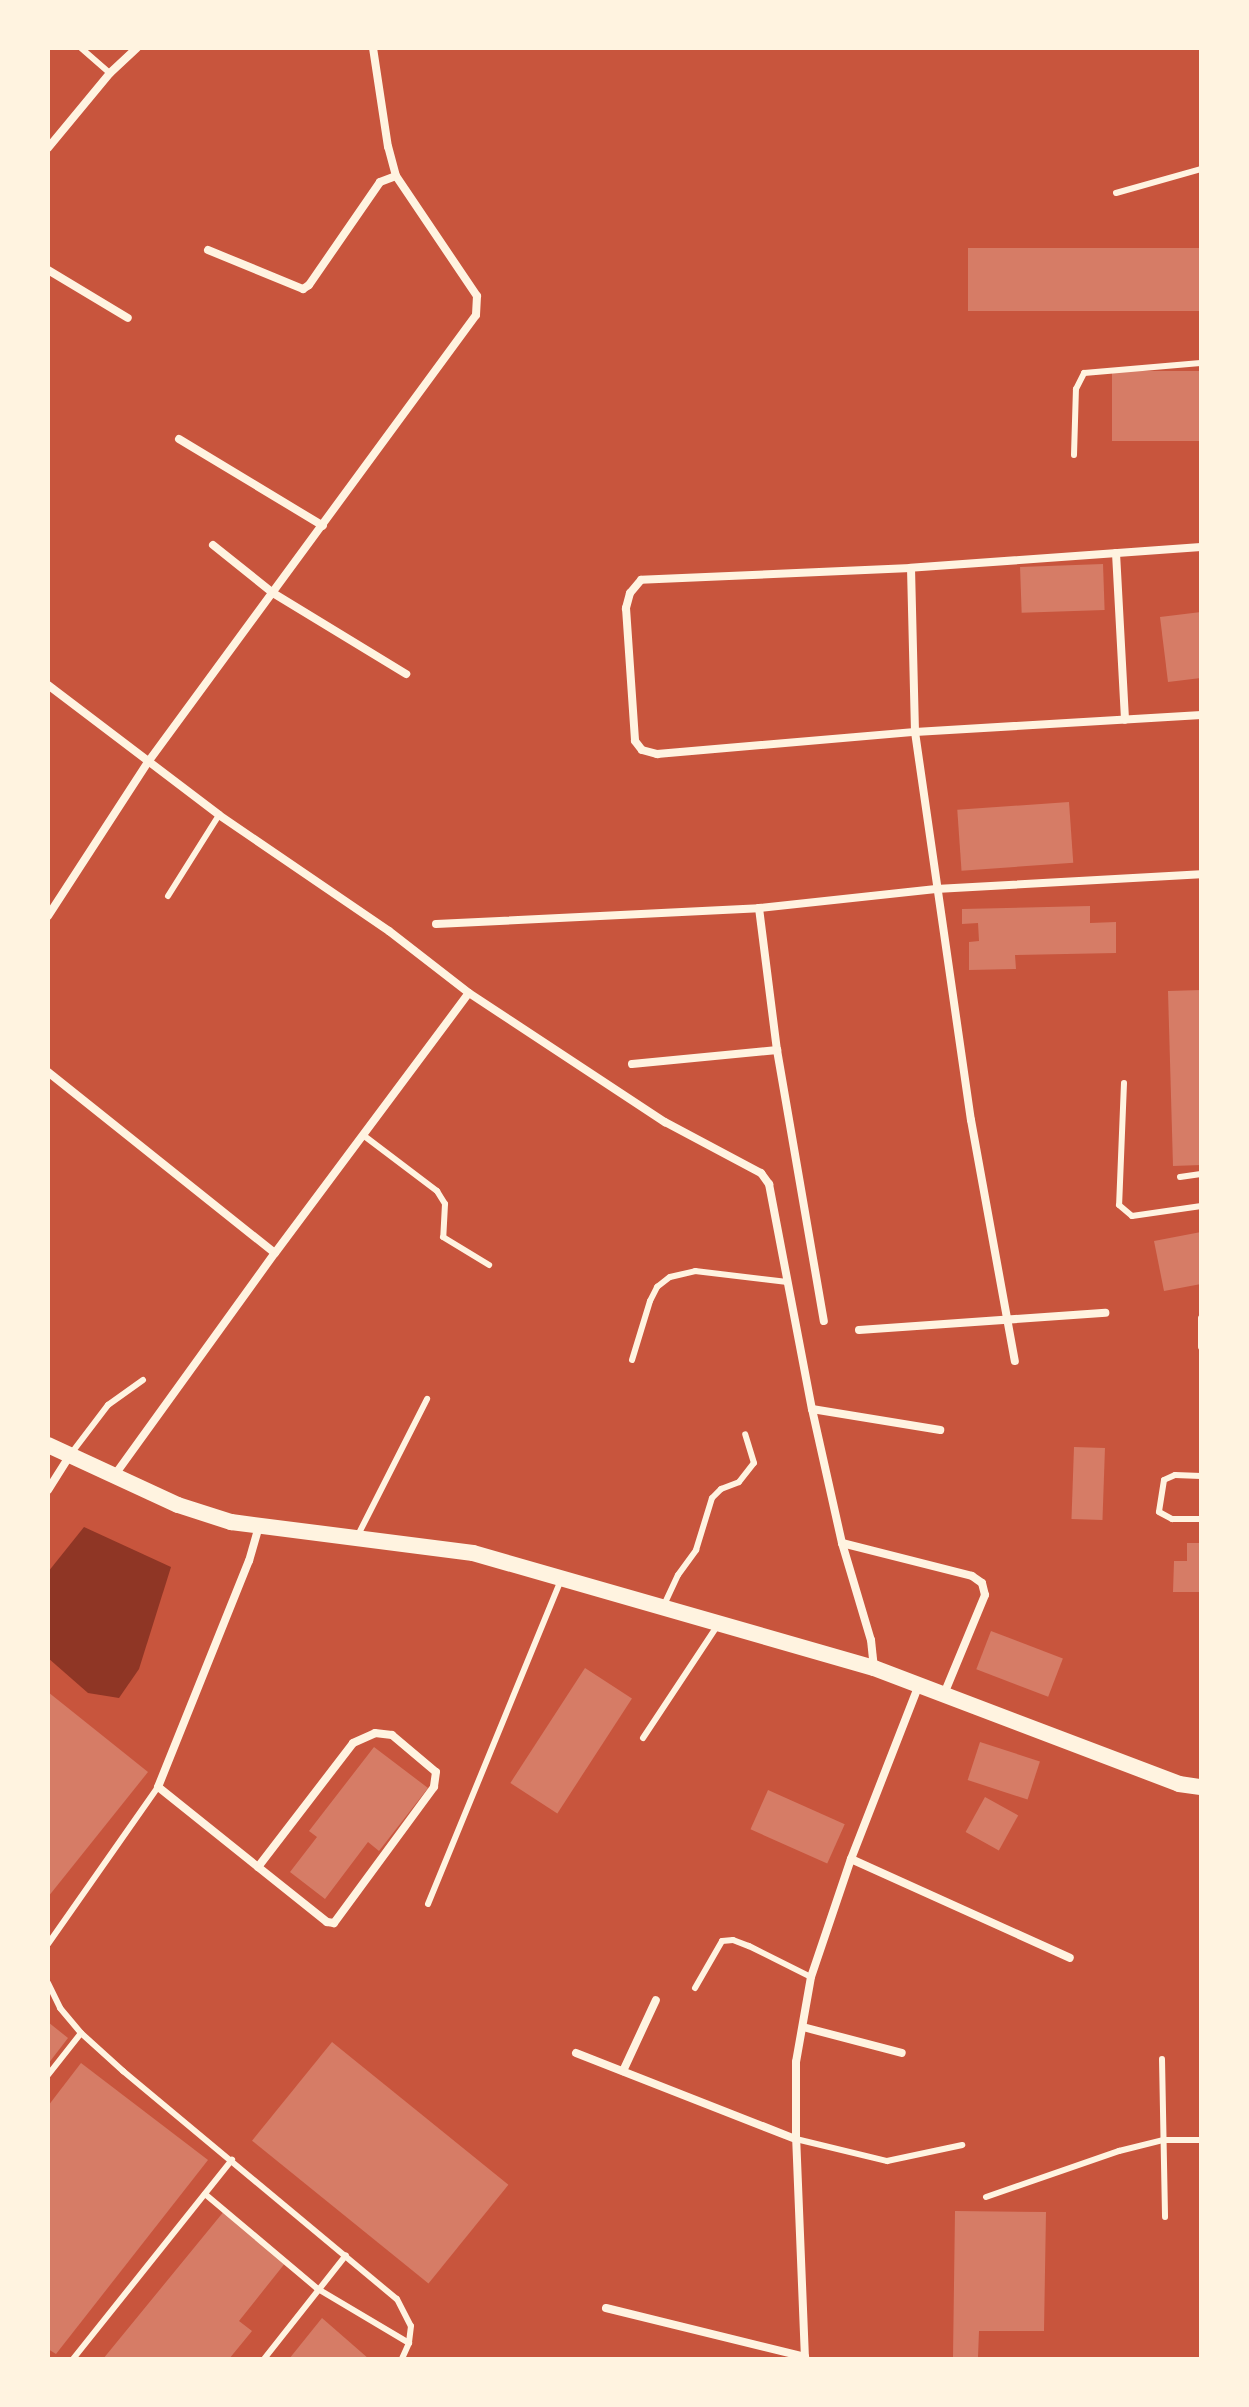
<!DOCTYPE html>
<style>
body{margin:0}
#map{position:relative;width:1249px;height:2407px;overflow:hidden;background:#c8553d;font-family:"Nunito Sans",sans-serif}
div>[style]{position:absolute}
.water>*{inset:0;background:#8f3625}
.building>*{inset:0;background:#d67c66;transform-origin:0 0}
.service>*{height:6px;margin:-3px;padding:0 3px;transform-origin:3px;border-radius:3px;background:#fff3e0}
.minor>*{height:8px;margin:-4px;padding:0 4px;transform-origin:4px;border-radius:4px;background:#fff3e0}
.secondary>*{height:16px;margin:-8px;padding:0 8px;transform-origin:8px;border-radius:8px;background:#fff3e0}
span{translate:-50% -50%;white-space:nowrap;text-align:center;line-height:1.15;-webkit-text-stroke:8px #fff3e0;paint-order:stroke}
.frame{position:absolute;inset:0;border:50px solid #fff3e0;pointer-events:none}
</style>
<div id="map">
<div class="water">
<i style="clip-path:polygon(84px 1527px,171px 1567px,139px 1669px,119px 1698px,88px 1693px,48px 1658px,48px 1572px)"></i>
</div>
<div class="building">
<i style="left:1201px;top:248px;width:63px;height:233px;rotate:90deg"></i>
<i style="left:1201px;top:371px;width:70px;height:89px;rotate:90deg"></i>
<i style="left:1103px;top:564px;width:46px;height:83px;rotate:88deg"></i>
<i style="clip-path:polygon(1201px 612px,1201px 678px,1168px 682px,1160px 617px)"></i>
<i style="left:1069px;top:802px;width:61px;height:112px;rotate:86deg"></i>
<i style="clip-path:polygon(1090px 906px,1090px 923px,1116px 922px,1116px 953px,1015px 955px,1016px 969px,969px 970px,969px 942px,979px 941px,978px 923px,962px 924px,962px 909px)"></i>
<i style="clip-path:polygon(1201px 990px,1201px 1165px,1173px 1166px,1168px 991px)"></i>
<i style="clip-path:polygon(1201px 1232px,1201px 1284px,1164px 1291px,1154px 1241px)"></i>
<i style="left:1074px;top:1447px;width:31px;height:72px;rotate:2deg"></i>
<i style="clip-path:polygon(1187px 1543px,1201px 1543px,1201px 1592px,1173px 1592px,1174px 1561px,1187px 1561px)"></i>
<i style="left:991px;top:1631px;width:77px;height:41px;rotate:21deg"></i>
<i style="left:585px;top:1668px;width:56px;height:137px;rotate:33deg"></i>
<i style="clip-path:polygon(48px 1692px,148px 1772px,48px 1897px)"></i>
<i style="left:980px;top:1742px;width:63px;height:40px;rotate:18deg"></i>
<i style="clip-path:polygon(374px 1747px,428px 1788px,379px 1851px,368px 1842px,325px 1899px,290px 1872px,317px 1837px,309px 1831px)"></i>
<i style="left:768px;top:1790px;width:84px;height:43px;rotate:24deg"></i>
<i style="left:985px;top:1797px;width:38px;height:40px;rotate:29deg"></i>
<i style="clip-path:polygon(48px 2022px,68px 2038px,48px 2064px)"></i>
<i style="left:332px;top:2042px;width:227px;height:127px;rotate:39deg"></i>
<i style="clip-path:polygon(81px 2063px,208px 2160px,56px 2354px,48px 2349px,48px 2106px)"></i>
<i style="clip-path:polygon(225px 2210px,286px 2262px,239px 2321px,252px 2331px,229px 2359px,103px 2359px)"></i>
<i style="clip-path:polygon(955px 2211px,1046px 2212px,1044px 2331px,979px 2331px,978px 2357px,953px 2357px)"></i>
<i style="clip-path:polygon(322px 2318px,369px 2359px,289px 2359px)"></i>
</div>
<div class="service">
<i style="left:81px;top:48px;width:38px;rotate:41deg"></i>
<i style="left:1116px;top:193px;width:88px;rotate:-15.8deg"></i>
<i style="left:1074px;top:455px;width:66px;rotate:-88.3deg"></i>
<i style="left:1076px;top:389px;width:18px;rotate:-63deg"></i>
<i style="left:1084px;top:373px;width:117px;rotate:-4.9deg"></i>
<i style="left:168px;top:896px;width:96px;rotate:-57.8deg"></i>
<i style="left:1124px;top:1083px;width:122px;rotate:92.3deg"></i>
<i style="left:1119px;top:1205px;width:17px;rotate:40deg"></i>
<i style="left:1132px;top:1216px;width:70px;rotate:-8.2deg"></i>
<i style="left:363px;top:1135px;width:93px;rotate:37.1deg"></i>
<i style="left:437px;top:1191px;width:15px;rotate:58deg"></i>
<i style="left:445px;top:1204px;width:33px;rotate:93deg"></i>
<i style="left:443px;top:1237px;width:54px;rotate:31.3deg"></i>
<i style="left:1180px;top:1177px;width:21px;rotate:-8deg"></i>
<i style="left:1201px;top:1318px;width:29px;rotate:90deg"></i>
<i style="left:632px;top:1360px;width:62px;rotate:-73deg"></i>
<i style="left:650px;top:1301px;width:16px;rotate:-63deg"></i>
<i style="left:657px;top:1287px;width:16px;rotate:-38deg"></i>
<i style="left:670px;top:1277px;width:26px;rotate:-13deg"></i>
<i style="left:695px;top:1271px;width:93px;rotate:6.8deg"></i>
<i style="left:70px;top:1455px;width:63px;rotate:-52.8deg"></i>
<i style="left:108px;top:1405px;width:43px;rotate:-35.5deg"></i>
<i style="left:1201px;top:1476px;width:26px;rotate:-178deg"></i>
<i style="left:1175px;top:1475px;width:12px;rotate:156deg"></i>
<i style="left:1164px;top:1480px;width:32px;rotate:99deg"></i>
<i style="left:1159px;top:1512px;width:15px;rotate:28deg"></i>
<i style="left:1172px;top:1519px;width:29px"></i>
<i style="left:357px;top:1537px;width:155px;rotate:-63.1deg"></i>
<i style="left:664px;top:1605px;width:33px;rotate:-65deg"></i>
<i style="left:678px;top:1575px;width:31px;rotate:-54deg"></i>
<i style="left:696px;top:1550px;width:54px;rotate:-72.9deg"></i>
<i style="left:712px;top:1498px;width:13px;rotate:-45deg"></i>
<i style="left:721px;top:1489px;width:19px;rotate:-21deg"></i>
<i style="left:739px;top:1482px;width:24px;rotate:-52deg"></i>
<i style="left:754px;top:1463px;width:30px;rotate:-107deg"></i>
<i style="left:643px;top:1738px;width:134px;rotate:-56.5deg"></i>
<i style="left:428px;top:1904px;width:348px;rotate:-67.7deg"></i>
<i style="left:48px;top:1944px;width:192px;rotate:-55deg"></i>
<i style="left:48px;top:1983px;width:28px;rotate:64deg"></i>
<i style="left:60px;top:2008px;width:33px;rotate:50deg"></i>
<i style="left:81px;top:2033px;width:57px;rotate:42.1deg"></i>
<i style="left:123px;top:2071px;width:356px;rotate:39.8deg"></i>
<i style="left:397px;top:2299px;width:30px;rotate:63deg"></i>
<i style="left:411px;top:2326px;width:17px;rotate:97deg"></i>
<i style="left:409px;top:2343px;width:17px;rotate:114deg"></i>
<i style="left:695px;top:1988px;width:54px;rotate:-60.1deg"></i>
<i style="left:722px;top:1941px;width:11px;rotate:-5deg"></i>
<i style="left:733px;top:1940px;width:17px;rotate:21deg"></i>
<i style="left:749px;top:1946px;width:69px;rotate:26.6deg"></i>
<i style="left:1162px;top:2059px;width:158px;rotate:88.9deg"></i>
<i style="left:48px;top:2075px;width:53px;rotate:-51.8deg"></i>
<i style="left:796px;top:2139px;width:94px;rotate:13.6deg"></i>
<i style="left:887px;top:2161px;width:77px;rotate:-12deg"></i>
<i style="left:205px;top:2194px;width:148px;rotate:40.1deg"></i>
<i style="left:318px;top:2289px;width:106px;rotate:30.7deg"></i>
<i style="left:986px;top:2197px;width:141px;rotate:-19.1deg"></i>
<i style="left:1119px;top:2151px;width:45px;rotate:-14deg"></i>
<i style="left:1163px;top:2140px;width:38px"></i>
<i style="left:73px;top:2359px;width:255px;rotate:-51.4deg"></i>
<i style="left:264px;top:2359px;width:132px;rotate:-51.7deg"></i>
</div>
<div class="minor">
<i style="left:48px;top:148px;width:97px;rotate:-50.4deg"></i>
<i style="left:110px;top:73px;width:37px;rotate:-43deg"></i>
<i style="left:208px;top:250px;width:103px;rotate:22.3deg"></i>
<i style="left:303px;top:289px;width:7px;rotate:-34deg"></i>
<i style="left:309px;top:285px;width:125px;rotate:-55.4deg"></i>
<i style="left:380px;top:182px;width:17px;rotate:-21deg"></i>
<i style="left:48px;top:270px;width:93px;rotate:31deg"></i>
<i style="left:179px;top:439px;width:168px;rotate:31.1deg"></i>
<i style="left:213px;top:545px;width:77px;rotate:38.7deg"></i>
<i style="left:273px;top:593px;width:156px;rotate:31.3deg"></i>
<i style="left:1201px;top:547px;width:291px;rotate:175.9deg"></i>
<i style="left:911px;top:568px;width:270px;rotate:177.5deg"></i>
<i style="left:641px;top:580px;width:17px;rotate:130deg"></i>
<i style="left:630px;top:593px;width:16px;rotate:105deg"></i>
<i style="left:626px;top:608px;width:133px;rotate:86.1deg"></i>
<i style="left:635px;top:741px;width:11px;rotate:52deg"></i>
<i style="left:642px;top:750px;width:16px;rotate:15deg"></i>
<i style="left:657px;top:754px;width:259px;rotate:-4.9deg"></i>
<i style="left:915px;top:732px;width:287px;rotate:-3.4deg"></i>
<i style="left:1116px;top:553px;width:167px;rotate:86.9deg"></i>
<i style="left:911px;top:568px;width:164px;rotate:88.6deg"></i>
<i style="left:915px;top:732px;width:392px;rotate:81.8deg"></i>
<i style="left:971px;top:1120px;width:245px;rotate:79.7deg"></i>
<i style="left:48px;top:685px;width:215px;rotate:37.2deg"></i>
<i style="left:219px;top:815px;width:206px;rotate:34.3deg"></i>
<i style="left:389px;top:931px;width:101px;rotate:37.8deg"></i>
<i style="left:469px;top:993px;width:235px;rotate:33.4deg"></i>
<i style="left:665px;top:1122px;width:109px;rotate:28deg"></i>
<i style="left:761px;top:1173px;width:14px;rotate:54deg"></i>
<i style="left:769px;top:1184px;width:229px;rotate:79.2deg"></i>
<i style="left:812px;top:1409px;width:137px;rotate:77.4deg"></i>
<i style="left:842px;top:1543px;width:101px;rotate:73.4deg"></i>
<i style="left:871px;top:1640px;width:28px;rotate:84deg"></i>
<i style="left:759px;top:908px;width:143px;rotate:82.8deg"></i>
<i style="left:777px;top:1050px;width:275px;rotate:80.2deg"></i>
<i style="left:48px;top:916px;width:184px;rotate:-57deg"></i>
<i style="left:148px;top:762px;width:554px;rotate:-53.73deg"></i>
<i style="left:476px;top:315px;width:19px;rotate:-87deg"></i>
<i style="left:477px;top:296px;width:145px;rotate:-124deg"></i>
<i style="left:396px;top:176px;width:30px;rotate:-105deg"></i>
<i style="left:388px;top:147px;width:100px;rotate:-98.6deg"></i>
<i style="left:436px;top:924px;width:323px;rotate:-2.8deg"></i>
<i style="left:759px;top:908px;width:178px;rotate:-6.1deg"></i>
<i style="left:936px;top:889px;width:265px;rotate:-3.2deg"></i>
<i style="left:632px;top:1064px;width:146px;rotate:-5.5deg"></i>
<i style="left:48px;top:1072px;width:290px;rotate:38.6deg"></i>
<i style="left:859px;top:1330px;width:247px;rotate:-4deg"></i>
<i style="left:812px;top:1409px;width:130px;rotate:9.3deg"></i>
<i style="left:114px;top:1476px;width:275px;rotate:-54.2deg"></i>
<i style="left:275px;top:1253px;width:324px;rotate:-53.3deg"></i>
<i style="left:48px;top:1490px;width:41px;rotate:-57.8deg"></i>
<i style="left:842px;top:1543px;width:134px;rotate:14.2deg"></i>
<i style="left:972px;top:1576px;width:12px;rotate:35deg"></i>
<i style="left:982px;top:1583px;width:12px;rotate:76deg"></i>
<i style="left:985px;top:1595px;width:107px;rotate:112.5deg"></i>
<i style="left:851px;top:1859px;width:240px;rotate:24.3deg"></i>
<i style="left:258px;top:1867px;width:156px;rotate:-52.5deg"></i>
<i style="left:353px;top:1743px;width:24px;rotate:-24deg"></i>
<i style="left:375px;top:1733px;width:17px;rotate:7deg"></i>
<i style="left:392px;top:1735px;width:57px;rotate:40.1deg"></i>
<i style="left:436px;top:1772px;width:15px;rotate:98deg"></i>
<i style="left:434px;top:1787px;width:169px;rotate:126.3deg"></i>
<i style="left:334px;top:1923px;width:7px;rotate:-172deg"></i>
<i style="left:327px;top:1922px;width:88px;rotate:-141.4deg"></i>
<i style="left:258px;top:1867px;width:128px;rotate:-141.3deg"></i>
<i style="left:158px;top:1787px;width:244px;rotate:-68.1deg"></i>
<i style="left:249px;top:1561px;width:36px;rotate:-74deg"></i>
<i style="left:803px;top:2027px;width:102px;rotate:14.7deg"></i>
<i style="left:576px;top:2053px;width:236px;rotate:21.4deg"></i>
<i style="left:623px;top:2071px;width:78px;rotate:-65.1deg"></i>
<i style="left:606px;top:2308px;width:205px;rotate:13.8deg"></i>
<i style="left:805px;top:2359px;width:220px;rotate:-92.3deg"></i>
<i style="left:796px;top:2139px;width:77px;rotate:-90deg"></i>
<i style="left:796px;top:2062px;width:86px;rotate:-80deg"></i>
<i style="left:811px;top:1977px;width:125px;rotate:-71.3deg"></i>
<i style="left:851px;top:1859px;width:187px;rotate:-68.7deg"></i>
</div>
<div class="secondary">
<i style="left:48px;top:1445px;width:143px;rotate:24.8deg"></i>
<i style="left:178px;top:1505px;width:56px;rotate:17.8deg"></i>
<i style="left:231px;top:1522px;width:244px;rotate:7.3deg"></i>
<i style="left:473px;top:1553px;width:417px;rotate:16deg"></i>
<i style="left:874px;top:1668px;width:326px;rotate:20.8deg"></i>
<i style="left:1179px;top:1784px;width:22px;rotate:8deg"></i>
</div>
<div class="frame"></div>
</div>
